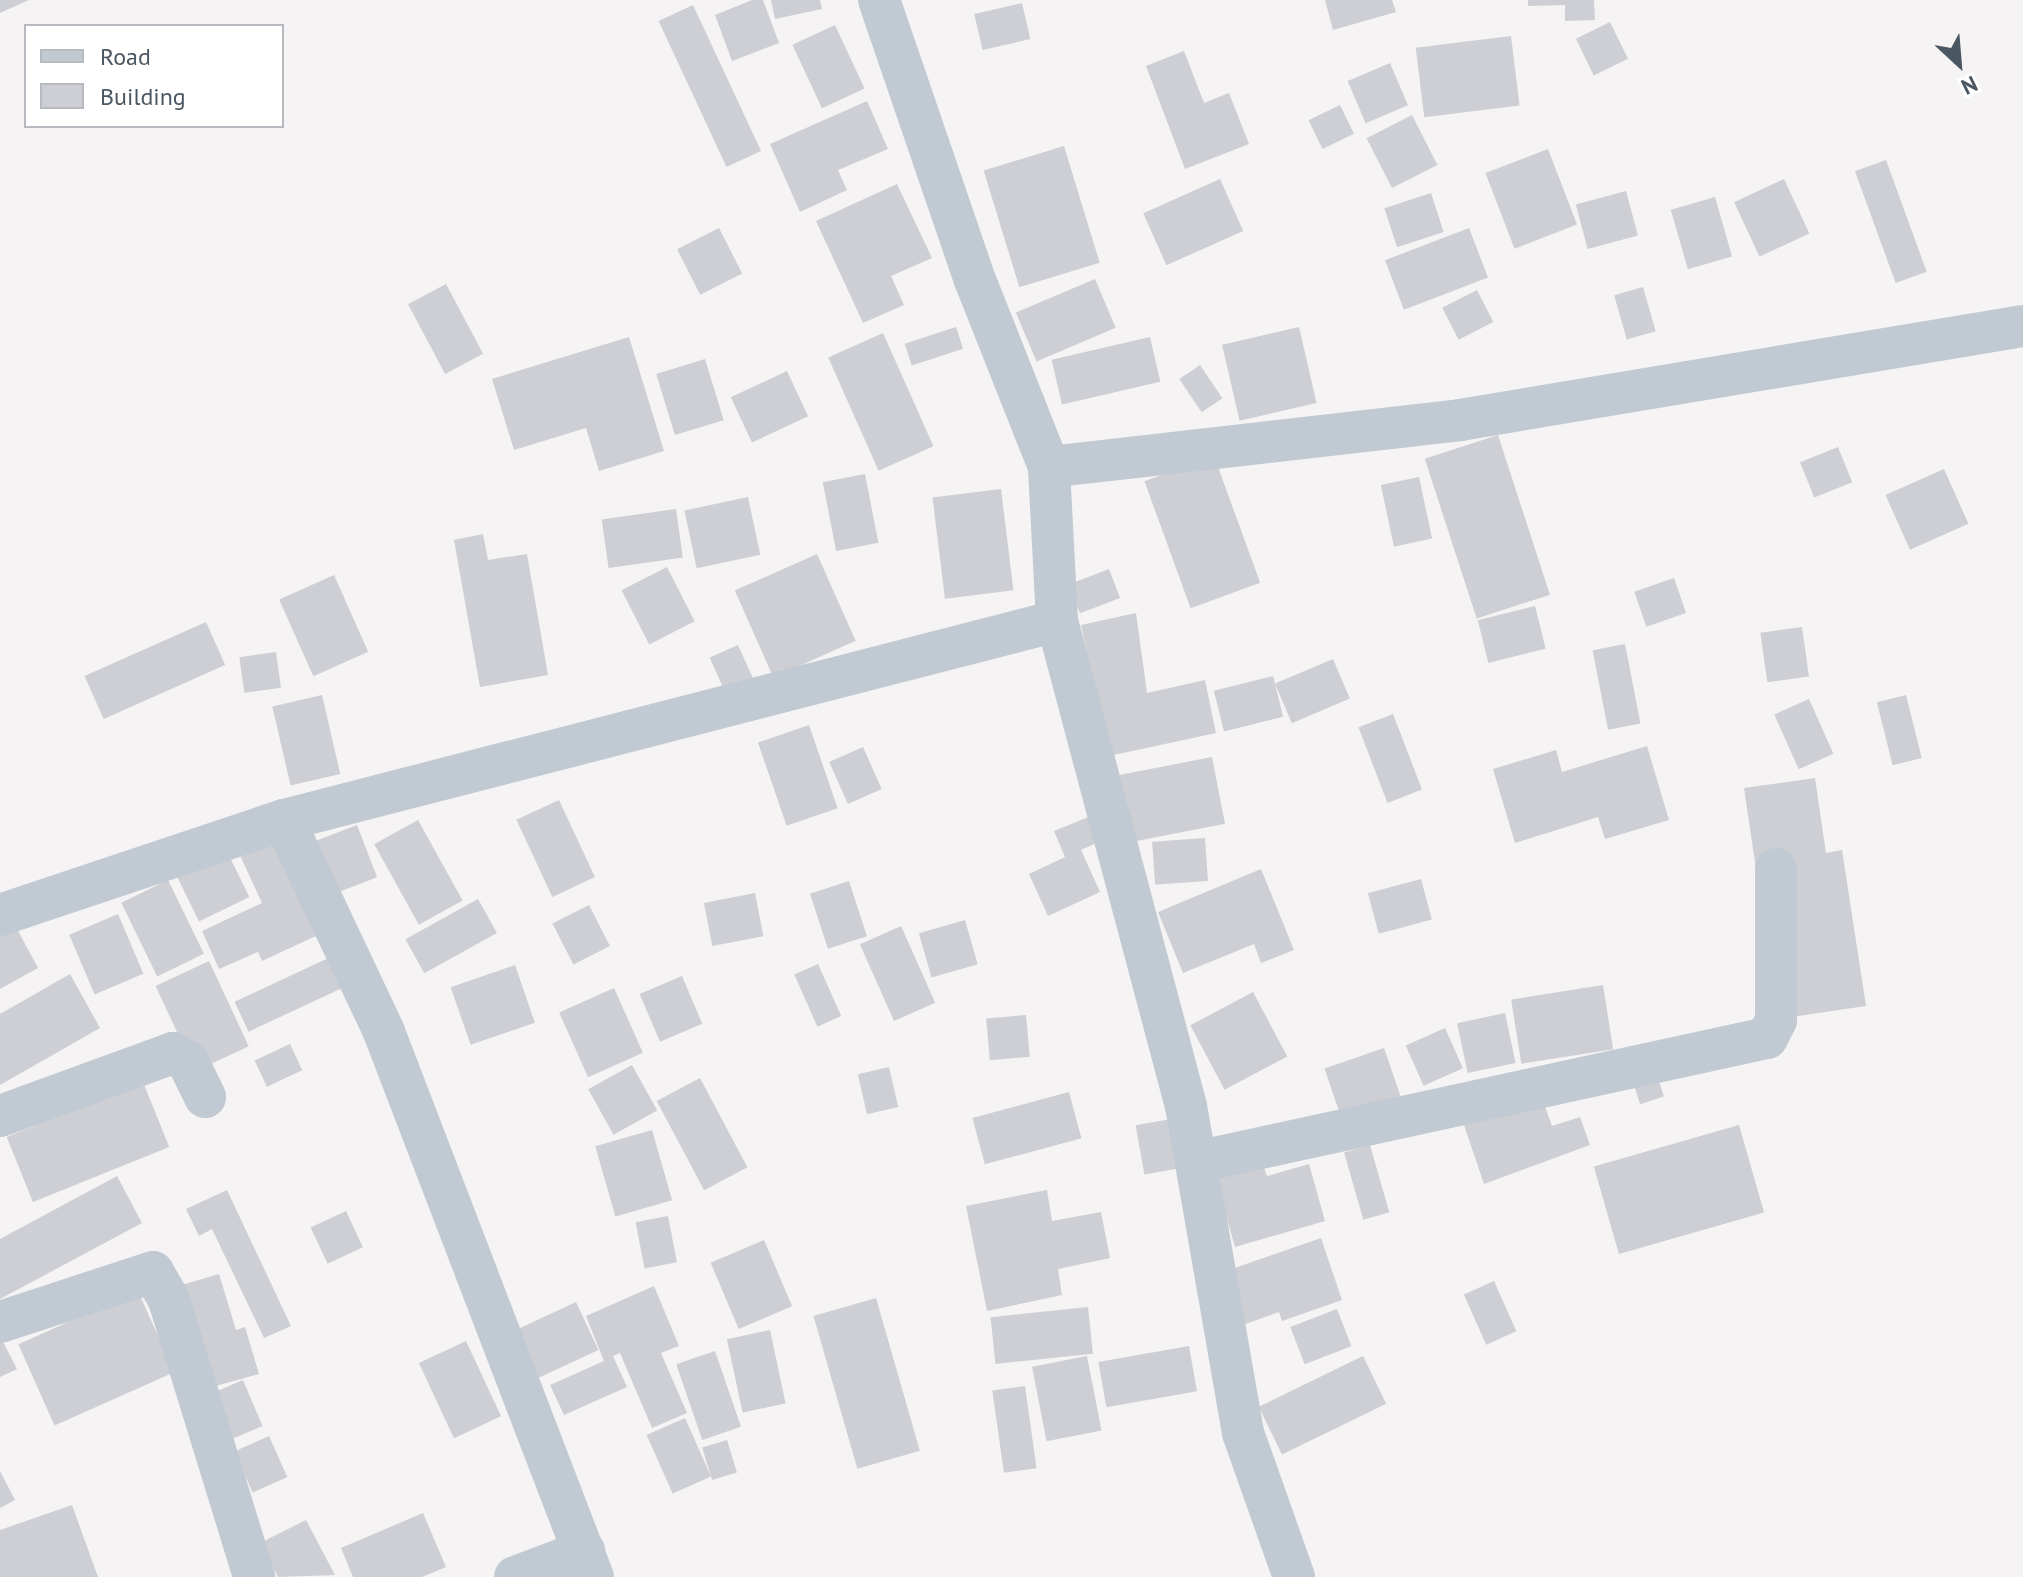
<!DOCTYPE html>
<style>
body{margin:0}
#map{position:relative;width:2023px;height:1577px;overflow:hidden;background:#f5f3f3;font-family:"PT Sans",sans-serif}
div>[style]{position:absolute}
.building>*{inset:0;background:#cdcfd5;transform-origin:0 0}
.minor>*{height:42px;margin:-21px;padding:0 21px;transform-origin:21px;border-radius:21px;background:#c1cad2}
span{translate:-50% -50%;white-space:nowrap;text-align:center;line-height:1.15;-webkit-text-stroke:7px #fff;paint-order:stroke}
.legend{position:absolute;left:24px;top:24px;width:260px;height:104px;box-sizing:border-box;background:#fff;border:2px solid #b7bbc0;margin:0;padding:10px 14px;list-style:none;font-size:24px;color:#4a5661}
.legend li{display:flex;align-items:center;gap:16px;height:40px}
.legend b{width:40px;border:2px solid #b7bbc0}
.north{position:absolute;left:1919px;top:24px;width:80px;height:80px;-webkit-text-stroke:6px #fff;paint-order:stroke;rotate:154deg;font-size:22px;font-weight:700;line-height:32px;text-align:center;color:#4a5661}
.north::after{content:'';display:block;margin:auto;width:28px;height:36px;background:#4a5661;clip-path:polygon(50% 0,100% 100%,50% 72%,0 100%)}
</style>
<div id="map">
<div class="building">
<i style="clip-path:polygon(0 0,29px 0,0 13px)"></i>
<i style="clip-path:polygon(752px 0,763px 0,779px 43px,732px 61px,715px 15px)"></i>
<i style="clip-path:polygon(771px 0,820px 0,822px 9px,775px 19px)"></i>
<i style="clip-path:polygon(1325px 0,1392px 0,1396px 12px,1333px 30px)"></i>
<i style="clip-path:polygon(1528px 0,1594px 0,1595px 20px,1565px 21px,1565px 5px,1528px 6px)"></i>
<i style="left:1022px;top:3px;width:37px;height:49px;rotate:77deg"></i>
<i style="left:693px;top:5px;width:161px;height:38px;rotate:65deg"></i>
<i style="left:1610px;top:22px;width:41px;height:38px;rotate:64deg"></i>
<i style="left:835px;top:25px;width:70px;height:47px;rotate:65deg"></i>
<i style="left:1511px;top:36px;width:70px;height:96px;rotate:83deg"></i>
<i style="clip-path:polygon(1184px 51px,1204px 103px,1229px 93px,1249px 144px,1185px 169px,1146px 66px)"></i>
<i style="left:1390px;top:63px;width:46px;height:46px;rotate:67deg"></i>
<i style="clip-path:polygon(867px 101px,888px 149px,838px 170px,847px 190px,800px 212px,770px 144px)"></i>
<i style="left:1340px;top:105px;width:32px;height:35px;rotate:64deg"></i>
<i style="left:1412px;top:115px;width:56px;height:51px;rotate:63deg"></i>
<i style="left:1064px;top:146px;width:122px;height:84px;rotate:73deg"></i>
<i style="left:1548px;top:149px;width:81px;height:67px;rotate:69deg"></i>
<i style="left:1886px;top:160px;width:119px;height:33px;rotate:70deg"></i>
<i style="left:1220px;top:179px;width:57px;height:84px;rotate:66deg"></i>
<i style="left:1784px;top:179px;width:60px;height:55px;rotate:65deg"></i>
<i style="clip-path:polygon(897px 184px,932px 258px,891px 276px,904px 305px,863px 323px,816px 221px)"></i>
<i style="left:1626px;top:191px;width:46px;height:52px;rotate:75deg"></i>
<i style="left:1431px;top:193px;width:41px;height:49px;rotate:72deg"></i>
<i style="left:1715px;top:197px;width:62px;height:46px;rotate:74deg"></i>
<i style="left:719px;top:228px;width:51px;height:47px;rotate:63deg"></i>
<i style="left:1469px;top:228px;width:53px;height:90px;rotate:69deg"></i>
<i style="left:1095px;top:279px;width:53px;height:86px;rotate:67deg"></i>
<i style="left:446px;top:284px;width:79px;height:43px;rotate:62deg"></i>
<i style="left:1643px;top:287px;width:46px;height:30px;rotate:74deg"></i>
<i style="left:1477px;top:290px;width:36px;height:39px;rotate:63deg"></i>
<i style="left:956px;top:327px;width:23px;height:54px;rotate:72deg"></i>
<i style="left:1299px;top:327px;width:78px;height:79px;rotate:77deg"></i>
<i style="left:883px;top:333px;width:124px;height:60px;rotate:66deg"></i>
<i style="clip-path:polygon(629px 337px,664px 451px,599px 471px,586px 428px,514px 450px,492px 379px)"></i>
<i style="left:1150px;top:337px;width:46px;height:101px;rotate:77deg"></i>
<i style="left:705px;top:359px;width:64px;height:51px;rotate:73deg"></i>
<i style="left:1200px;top:365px;width:40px;height:25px;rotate:56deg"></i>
<i style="left:787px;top:371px;width:50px;height:62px;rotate:65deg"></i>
<i style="left:1498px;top:435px;width:168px;height:77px;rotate:72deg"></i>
<i style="left:1838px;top:447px;width:38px;height:41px;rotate:68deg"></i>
<i style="left:1214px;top:456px;width:135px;height:74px;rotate:70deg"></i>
<i style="left:1944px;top:469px;width:60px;height:64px;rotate:66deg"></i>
<i style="left:865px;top:474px;width:70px;height:43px;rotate:79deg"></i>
<i style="left:1419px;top:477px;width:63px;height:39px;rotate:78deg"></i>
<i style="left:1001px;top:489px;width:102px;height:69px;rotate:83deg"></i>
<i style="left:748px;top:497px;width:59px;height:65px;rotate:78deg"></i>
<i style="left:676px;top:509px;width:49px;height:75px;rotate:82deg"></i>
<i style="clip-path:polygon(483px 534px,488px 560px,527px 554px,548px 675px,480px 687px,454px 540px)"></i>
<i style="left:817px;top:554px;width:95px;height:90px;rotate:66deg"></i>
<i style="left:667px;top:567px;width:61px;height:51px;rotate:63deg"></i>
<i style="left:1109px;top:569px;width:31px;height:43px;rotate:69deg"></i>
<i style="left:334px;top:575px;width:84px;height:60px;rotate:66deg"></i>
<i style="left:1674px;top:578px;width:37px;height:42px;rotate:71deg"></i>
<i style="left:1535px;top:606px;width:44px;height:59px;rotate:76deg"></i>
<i style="clip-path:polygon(1136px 613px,1147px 693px,1205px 680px,1216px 733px,1109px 756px,1081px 625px)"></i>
<i style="left:206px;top:622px;width:47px;height:133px;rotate:66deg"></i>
<i style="left:1802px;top:627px;width:50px;height:42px;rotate:82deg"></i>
<i style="left:1625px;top:644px;width:81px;height:33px;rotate:79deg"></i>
<i style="left:738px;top:645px;width:42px;height:31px;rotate:66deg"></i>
<i style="left:276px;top:652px;width:36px;height:37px;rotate:82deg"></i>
<i style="left:1333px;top:659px;width:43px;height:63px;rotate:67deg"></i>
<i style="left:1273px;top:676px;width:42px;height:61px;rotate:76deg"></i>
<i style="left:322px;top:695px;width:81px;height:51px;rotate:77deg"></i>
<i style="left:1906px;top:695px;width:65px;height:30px;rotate:76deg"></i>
<i style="left:1809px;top:699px;width:60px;height:38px;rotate:66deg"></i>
<i style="left:1393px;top:714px;width:81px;height:37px;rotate:69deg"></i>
<i style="left:809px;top:725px;width:88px;height:54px;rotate:71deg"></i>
<i style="clip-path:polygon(1647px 746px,1669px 820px,1605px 839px,1598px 817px,1515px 843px,1493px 769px,1556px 750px,1562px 772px)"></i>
<i style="left:863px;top:747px;width:46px;height:37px;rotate:66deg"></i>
<i style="left:1212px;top:757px;width:68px;height:102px;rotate:79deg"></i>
<i style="clip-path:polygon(1815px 778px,1826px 853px,1842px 850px,1866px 1006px,1778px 1019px,1744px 788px)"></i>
<i style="left:559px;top:800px;width:85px;height:47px;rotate:65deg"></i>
<i style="clip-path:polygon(1091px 816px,1101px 841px,1081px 850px,1100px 892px,1048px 916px,1029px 874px,1065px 857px,1054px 831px)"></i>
<i style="left:418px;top:820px;width:92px;height:50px;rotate:61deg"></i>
<i style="left:357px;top:825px;width:56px;height:48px;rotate:69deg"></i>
<i style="clip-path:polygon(273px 834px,318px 935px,262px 961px,258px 952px,219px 969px,202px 931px,262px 903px,238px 851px)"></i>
<i style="left:1205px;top:838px;width:43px;height:53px;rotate:86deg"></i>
<i style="left:223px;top:843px;width:60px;height:56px;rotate:64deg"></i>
<i style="clip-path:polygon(1261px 869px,1294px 950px,1261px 963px,1254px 944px,1183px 973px,1158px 912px)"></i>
<i style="left:1421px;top:879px;width:42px;height:55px;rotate:75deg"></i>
<i style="left:168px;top:880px;width:82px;height:52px;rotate:64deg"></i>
<i style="left:849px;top:881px;width:58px;height:41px;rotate:72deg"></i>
<i style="left:755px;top:893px;width:44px;height:52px;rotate:79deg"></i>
<i style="left:478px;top:899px;width:39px;height:83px;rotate:61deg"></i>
<i style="left:589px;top:905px;width:46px;height:41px;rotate:63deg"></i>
<i style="clip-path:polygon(9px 914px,38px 968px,0 989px,0 919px)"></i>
<i style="left:118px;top:914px;width:65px;height:53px;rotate:67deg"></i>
<i style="left:965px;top:920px;width:46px;height:48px;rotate:74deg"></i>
<i style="left:901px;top:926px;width:84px;height:45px;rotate:66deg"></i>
<i style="left:337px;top:954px;width:33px;height:113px;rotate:65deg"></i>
<i style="left:209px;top:961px;width:94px;height:59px;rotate:65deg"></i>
<i style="left:818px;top:964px;width:57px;height:26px;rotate:66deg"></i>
<i style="left:515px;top:965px;width:61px;height:68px;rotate:71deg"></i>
<i style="clip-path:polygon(70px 974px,100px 1028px,0 1085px,0 1014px)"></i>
<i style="left:682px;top:976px;width:52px;height:46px;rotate:67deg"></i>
<i style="left:1603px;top:985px;width:65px;height:93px;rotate:81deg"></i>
<i style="left:614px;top:988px;width:71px;height:60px;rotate:66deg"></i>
<i style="left:1253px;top:992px;width:73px;height:71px;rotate:62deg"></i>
<i style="left:1505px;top:1013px;width:51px;height:49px;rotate:78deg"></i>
<i style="left:1026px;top:1015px;width:42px;height:40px;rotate:85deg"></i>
<i style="left:1445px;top:1028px;width:44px;height:43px;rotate:66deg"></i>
<i style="left:290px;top:1044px;width:29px;height:39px;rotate:65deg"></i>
<i style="left:1384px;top:1048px;width:52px;height:63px;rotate:71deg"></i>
<i style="left:632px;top:1065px;width:52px;height:50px;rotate:61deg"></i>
<i style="left:889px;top:1067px;width:41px;height:32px;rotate:77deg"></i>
<i style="left:1655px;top:1069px;width:29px;height:25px;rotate:72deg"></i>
<i style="left:700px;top:1078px;width:101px;height:49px;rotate:62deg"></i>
<i style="left:143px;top:1082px;width:70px;height:147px;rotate:68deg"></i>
<i style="left:1069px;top:1092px;width:48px;height:100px;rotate:75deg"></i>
<i style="clip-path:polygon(1542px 1098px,1552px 1126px,1580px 1117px,1590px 1145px,1484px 1184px,1464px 1125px)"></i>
<i style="left:1177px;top:1118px;width:50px;height:42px;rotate:80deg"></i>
<i style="left:1739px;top:1125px;width:91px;height:151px;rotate:74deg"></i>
<i style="left:652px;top:1130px;width:73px;height:59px;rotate:74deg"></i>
<i style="left:1370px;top:1145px;width:70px;height:27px;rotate:74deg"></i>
<i style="clip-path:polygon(1261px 1159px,1267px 1176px,1309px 1164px,1325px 1221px,1235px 1247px,1214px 1173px)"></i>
<i style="clip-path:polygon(117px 1176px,142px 1223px,0 1299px,0 1239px)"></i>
<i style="clip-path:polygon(227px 1190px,291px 1326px,264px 1338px,212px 1229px,199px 1236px,186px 1209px)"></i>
<i style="clip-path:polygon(1047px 1190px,1052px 1221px,1101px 1212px,1110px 1258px,1058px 1269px,1062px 1295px,987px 1311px,966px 1206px)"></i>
<i style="left:346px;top:1211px;width:40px;height:39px;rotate:65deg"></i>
<i style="left:668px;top:1216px;width:47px;height:33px;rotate:79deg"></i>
<i style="clip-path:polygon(1321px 1238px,1342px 1300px,1282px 1321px,1279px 1312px,1243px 1325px,1226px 1271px)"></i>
<i style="left:764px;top:1240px;width:72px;height:58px;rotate:67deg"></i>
<i style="clip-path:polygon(219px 1274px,236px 1330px,245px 1327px,259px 1374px,205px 1389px,175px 1287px)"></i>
<i style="left:1494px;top:1281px;width:55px;height:33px;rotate:66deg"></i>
<i style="clip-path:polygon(654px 1286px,679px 1346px,661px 1353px,687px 1413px,652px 1428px,620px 1353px,613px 1356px,627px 1387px,564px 1415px,550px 1385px,604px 1361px,586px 1316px)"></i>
<i style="left:138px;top:1291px;width:89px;height:131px;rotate:66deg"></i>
<i style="left:876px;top:1298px;width:159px;height:65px;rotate:74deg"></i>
<i style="left:576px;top:1302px;width:53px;height:70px;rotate:65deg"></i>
<i style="left:1088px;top:1307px;width:47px;height:98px;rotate:84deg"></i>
<i style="left:1337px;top:1309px;width:40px;height:50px;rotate:69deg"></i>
<i style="left:770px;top:1330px;width:75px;height:44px;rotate:78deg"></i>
<i style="clip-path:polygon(0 1336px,17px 1369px,0 1377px)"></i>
<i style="left:466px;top:1341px;width:83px;height:52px;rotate:65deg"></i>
<i style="left:1189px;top:1346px;width:46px;height:92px;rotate:80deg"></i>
<i style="left:715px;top:1351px;width:80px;height:41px;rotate:71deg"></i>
<i style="left:1087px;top:1356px;width:76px;height:56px;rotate:79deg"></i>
<i style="left:1363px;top:1356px;width:53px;height:116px;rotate:64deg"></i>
<i style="left:243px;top:1380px;width:50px;height:40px;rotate:67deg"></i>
<i style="left:1025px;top:1386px;width:83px;height:33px;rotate:82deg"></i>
<i style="left:685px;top:1418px;width:64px;height:42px;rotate:66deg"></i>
<i style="left:269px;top:1436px;width:45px;height:38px;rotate:66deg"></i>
<i style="left:727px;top:1440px;width:34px;height:26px;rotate:73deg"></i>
<i style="clip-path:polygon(0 1471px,15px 1500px,0 1508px)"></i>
<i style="clip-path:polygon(72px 1505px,98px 1577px,0 1577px,0 1530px)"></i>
<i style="clip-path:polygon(423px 1513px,446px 1567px,422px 1577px,353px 1577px,341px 1548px)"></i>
<i style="clip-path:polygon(306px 1520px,335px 1575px,278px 1577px,260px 1543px)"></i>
</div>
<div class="minor">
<i style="left:879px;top:0;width:296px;rotate:71.1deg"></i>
<i style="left:975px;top:280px;width:201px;rotate:68.4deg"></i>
<i style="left:1049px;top:467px;width:414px;rotate:-6.5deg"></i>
<i style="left:1460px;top:420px;width:571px;rotate:-9.48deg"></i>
<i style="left:1057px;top:621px;width:502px;rotate:75.11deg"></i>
<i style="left:1186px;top:1106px;width:332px;rotate:80.1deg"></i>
<i style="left:1243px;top:1433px;width:153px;rotate:70.5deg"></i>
<i style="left:284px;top:820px;width:234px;rotate:64.7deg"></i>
<i style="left:384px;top:1032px;width:584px;rotate:69.02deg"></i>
<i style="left:0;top:915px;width:299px;rotate:-18.5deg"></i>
<i style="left:284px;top:820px;width:798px;rotate:-14.44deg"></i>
<i style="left:1057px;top:621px;width:154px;rotate:-93deg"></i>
<i style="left:0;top:1116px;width:184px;rotate:-20deg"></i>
<i style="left:173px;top:1053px;width:17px;rotate:31deg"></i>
<i style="left:188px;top:1062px;width:39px;rotate:64deg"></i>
<i style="left:1196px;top:1162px;width:584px;rotate:-12.25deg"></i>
<i style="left:1767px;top:1038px;width:20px;rotate:-63deg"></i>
<i style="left:1776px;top:1020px;width:151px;rotate:-90deg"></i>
<i style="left:0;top:1322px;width:161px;rotate:-18.1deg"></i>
<i style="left:153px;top:1272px;width:32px;rotate:60deg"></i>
<i style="left:169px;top:1300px;width:290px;rotate:72.9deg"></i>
<i style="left:515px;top:1577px;width:74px;rotate:-20.6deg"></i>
</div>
<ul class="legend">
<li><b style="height:10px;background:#c1cad2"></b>Road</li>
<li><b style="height:22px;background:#cdcfd5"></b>Building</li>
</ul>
<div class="north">N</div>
</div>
